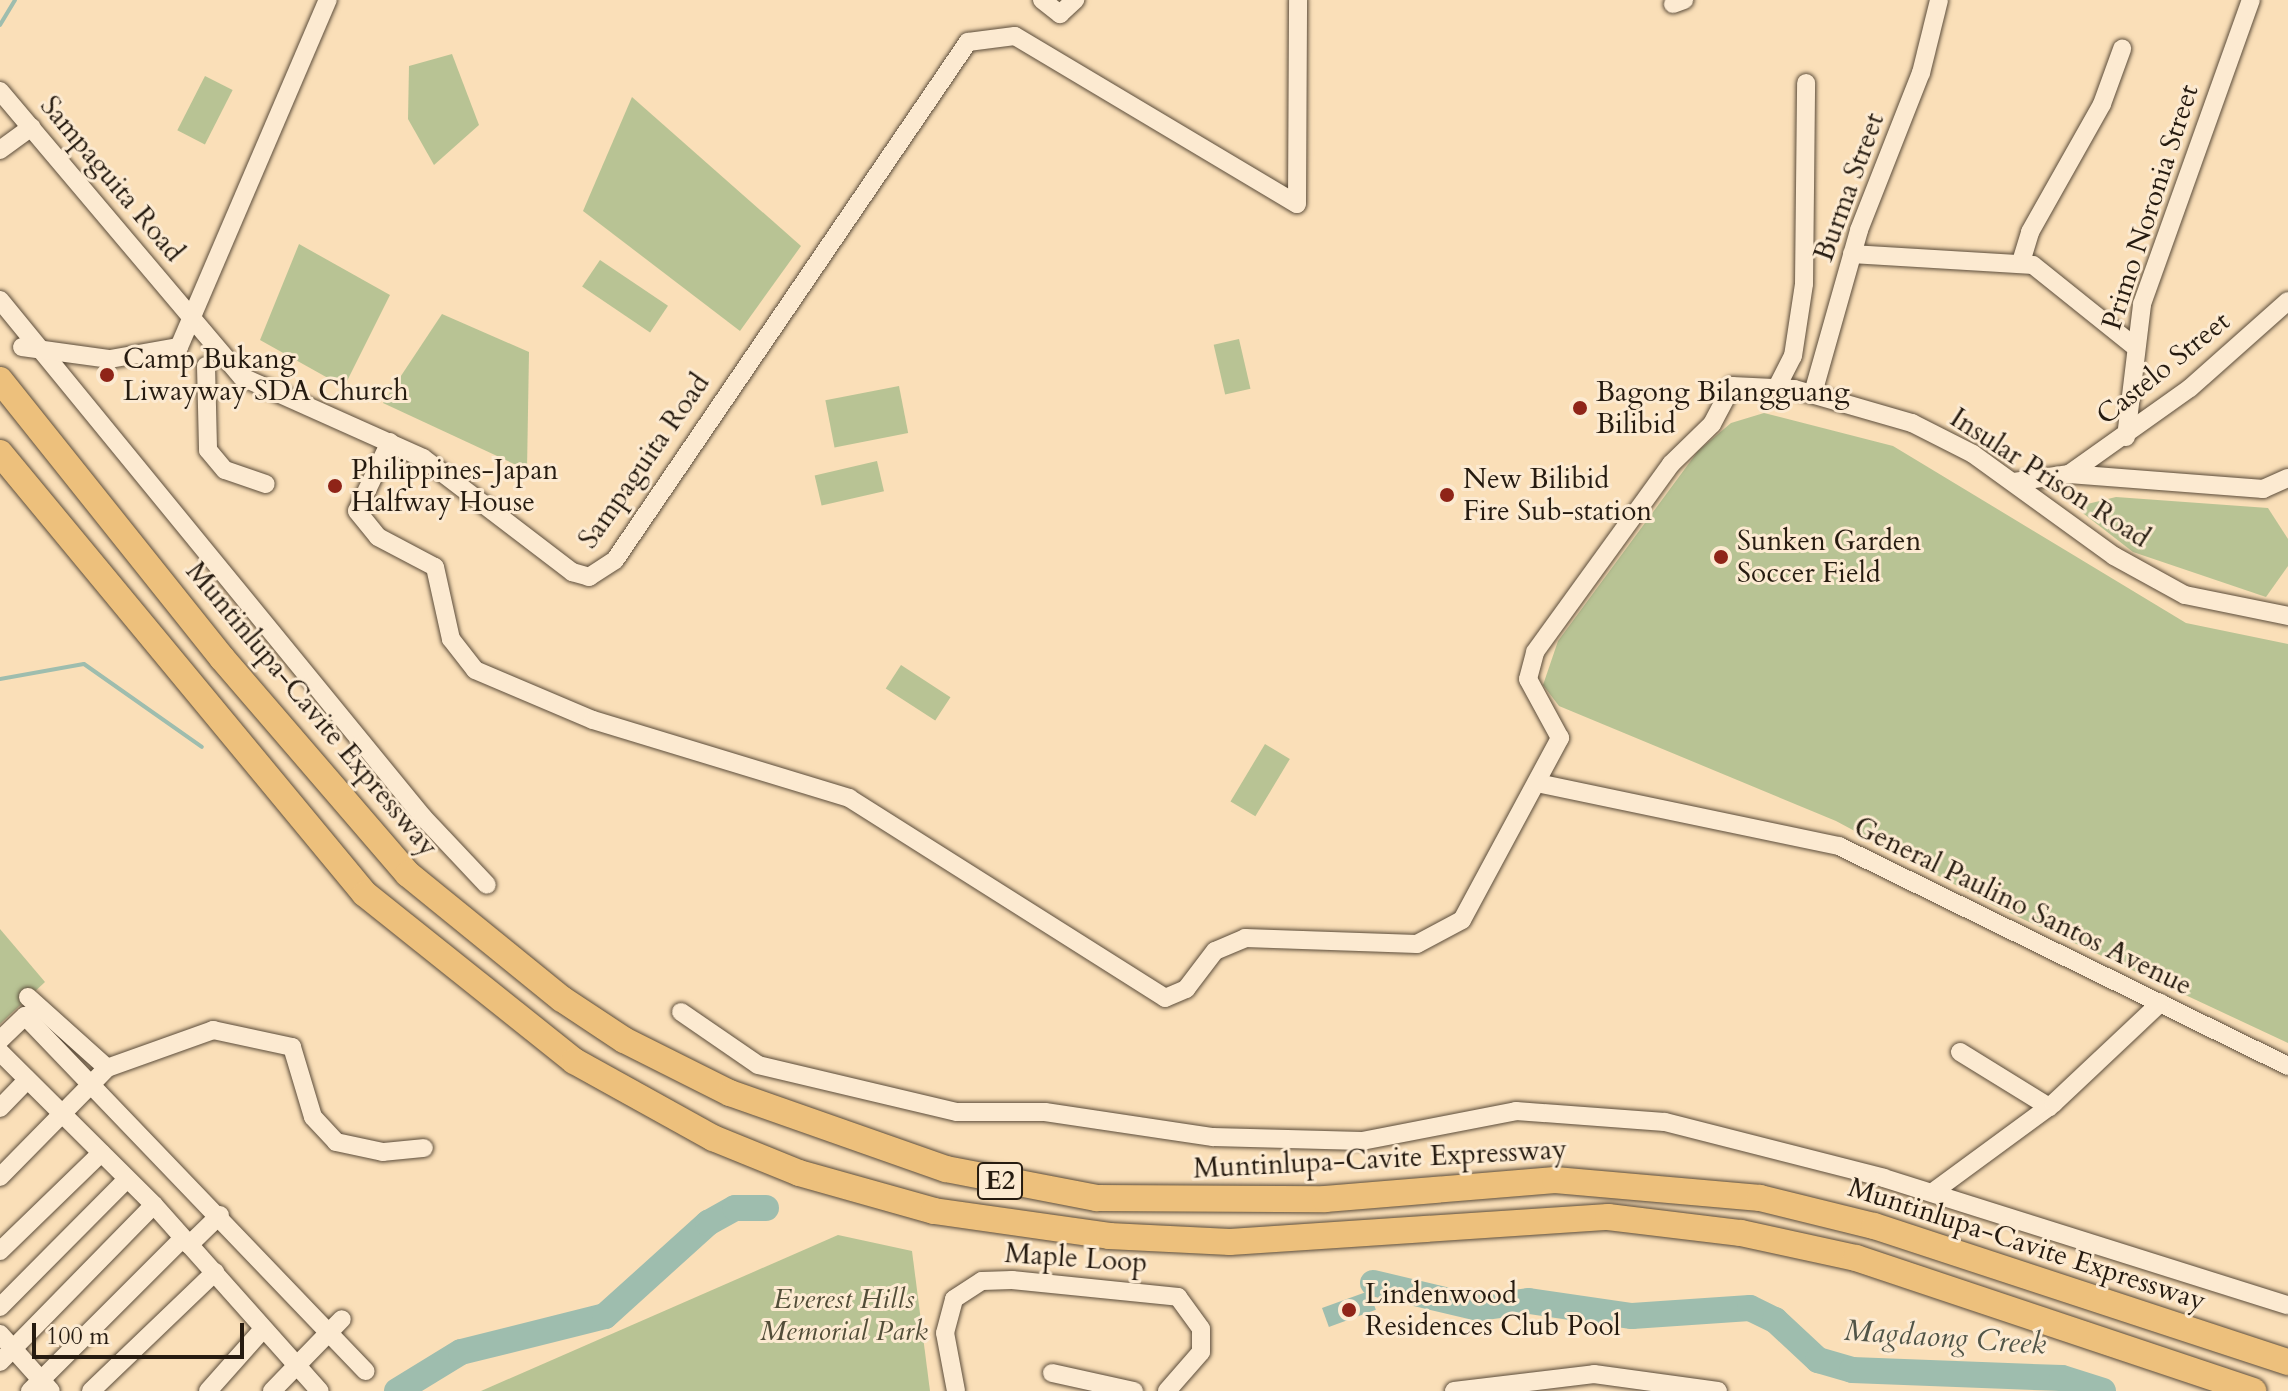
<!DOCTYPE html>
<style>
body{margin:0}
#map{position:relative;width:2288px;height:1391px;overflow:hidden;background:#fadfb8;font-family:Cardo,serif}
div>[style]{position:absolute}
.green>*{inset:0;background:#b8c394;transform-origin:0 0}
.water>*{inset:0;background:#9ebdae;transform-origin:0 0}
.stream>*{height:4px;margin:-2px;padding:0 2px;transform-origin:2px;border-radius:2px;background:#9ebdae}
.river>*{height:26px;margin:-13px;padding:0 13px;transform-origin:13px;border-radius:13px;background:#9ebdae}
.roads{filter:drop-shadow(0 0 2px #5b4c3a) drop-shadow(0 0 2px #5b4c3a)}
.minor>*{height:18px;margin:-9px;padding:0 9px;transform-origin:9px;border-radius:9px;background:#fcead1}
.highway>*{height:26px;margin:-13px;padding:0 13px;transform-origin:13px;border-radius:13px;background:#edc07c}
.dots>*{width:22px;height:22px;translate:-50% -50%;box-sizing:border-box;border:4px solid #fcead1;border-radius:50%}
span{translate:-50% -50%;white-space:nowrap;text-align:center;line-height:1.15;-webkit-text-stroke:6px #fcead1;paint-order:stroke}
.shield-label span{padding:2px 6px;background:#fcead1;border:2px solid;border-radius:6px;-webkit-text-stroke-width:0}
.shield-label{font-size:26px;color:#261b10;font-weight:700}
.street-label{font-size:28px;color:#261b10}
.poi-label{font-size:28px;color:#261b10}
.left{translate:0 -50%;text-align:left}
.park-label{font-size:28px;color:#524d38;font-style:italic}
.water-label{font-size:30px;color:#505447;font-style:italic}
.scale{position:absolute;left:32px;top:1323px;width:212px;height:36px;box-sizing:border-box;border:4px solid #261b10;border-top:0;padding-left:10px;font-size:24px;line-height:28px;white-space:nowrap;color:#261b10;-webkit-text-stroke:6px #fcead1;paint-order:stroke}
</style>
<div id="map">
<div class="green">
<i style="clip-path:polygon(452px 54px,479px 125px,434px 165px,408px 119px,409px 66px)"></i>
<i style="left:205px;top:76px;width:31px;height:61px;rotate:27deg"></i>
<i style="clip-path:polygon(632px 97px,801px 246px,740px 331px,583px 211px)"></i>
<i style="clip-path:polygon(299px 244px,390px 295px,344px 387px,260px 340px)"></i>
<i style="left:600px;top:260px;width:82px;height:32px;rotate:34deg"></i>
<i style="clip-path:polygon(442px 314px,529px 352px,527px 470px,383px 403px)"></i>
<i style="left:1239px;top:339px;width:51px;height:26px;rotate:77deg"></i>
<i style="left:899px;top:386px;width:48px;height:75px;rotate:79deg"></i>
<i style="clip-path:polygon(1764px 413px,1893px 446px,2186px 623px,2288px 644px,2288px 1043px,1993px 905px,1836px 821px,1559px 706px,1543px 685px,1558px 641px,1698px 451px,1731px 423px)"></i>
<i style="left:877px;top:461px;width:31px;height:64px;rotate:77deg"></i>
<i style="clip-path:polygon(2116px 497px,2268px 508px,2288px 539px,2288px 566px,2266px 597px,2133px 552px,2075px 507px)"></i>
<i style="left:901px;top:665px;width:59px;height:28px;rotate:33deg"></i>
<i style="left:1265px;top:744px;width:29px;height:67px;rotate:31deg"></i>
<i style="clip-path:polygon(0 929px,45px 982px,0 1024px)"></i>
<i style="clip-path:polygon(838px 1235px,912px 1251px,930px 1391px,481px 1391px)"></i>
</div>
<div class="water">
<i style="left:1369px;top:1291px;width:20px;height:50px;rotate:70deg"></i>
</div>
<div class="stream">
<i style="left:0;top:25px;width:29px;rotate:-59deg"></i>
<i style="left:0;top:679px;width:85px;rotate:-10.1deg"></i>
<i style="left:84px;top:664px;width:144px;rotate:35.1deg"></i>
</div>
<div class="river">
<i style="left:1373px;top:1283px;width:109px;rotate:13.3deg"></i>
<i style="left:1479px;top:1308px;width:50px;rotate:-8deg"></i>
<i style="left:1529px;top:1301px;width:104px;rotate:8.3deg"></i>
<i style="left:1632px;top:1316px;width:118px;rotate:-3.9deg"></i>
<i style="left:1750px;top:1308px;width:28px;rotate:26deg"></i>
<i style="left:1775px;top:1320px;width:59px;rotate:42.9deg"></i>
<i style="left:1818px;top:1360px;width:35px;rotate:16deg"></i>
<i style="left:1852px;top:1370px;width:210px;rotate:2.2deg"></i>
<i style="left:2062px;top:1378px;width:43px;rotate:17.6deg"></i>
<i style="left:397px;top:1391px;width:75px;rotate:-31.4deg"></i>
<i style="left:461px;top:1352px;width:148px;rotate:-14deg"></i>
<i style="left:605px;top:1316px;width:139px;rotate:-42.1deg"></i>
<i style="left:708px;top:1223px;width:31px;rotate:-29deg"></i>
<i style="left:735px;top:1208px;width:31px"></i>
</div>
<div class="roads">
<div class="minor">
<i style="left:1042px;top:0;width:23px;rotate:38deg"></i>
<i style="left:1060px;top:14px;width:21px;rotate:-43deg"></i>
<i style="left:1673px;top:4px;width:12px;rotate:-20deg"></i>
<i style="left:0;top:91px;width:375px;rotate:49.8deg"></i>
<i style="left:242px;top:377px;width:198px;rotate:24.1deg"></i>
<i style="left:423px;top:458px;width:188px;rotate:37.4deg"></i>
<i style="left:572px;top:572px;width:18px;rotate:16deg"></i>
<i style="left:589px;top:577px;width:31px;rotate:-33deg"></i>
<i style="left:615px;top:560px;width:627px;rotate:-55.73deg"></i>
<i style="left:968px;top:42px;width:47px;rotate:-7.3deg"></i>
<i style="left:1015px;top:36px;width:328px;rotate:30.8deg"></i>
<i style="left:1297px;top:204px;width:204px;rotate:-89.7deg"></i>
<i style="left:0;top:150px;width:39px;rotate:-36deg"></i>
<i style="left:1852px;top:254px;width:181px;rotate:3.5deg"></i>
<i style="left:2033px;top:265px;width:129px;rotate:38.7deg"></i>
<i style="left:2021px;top:262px;width:31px;rotate:-73deg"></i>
<i style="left:2030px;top:232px;width:147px;rotate:-60.6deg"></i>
<i style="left:2102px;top:104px;width:59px;rotate:-70deg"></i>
<i style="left:0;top:300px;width:668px;rotate:50.71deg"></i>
<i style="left:423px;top:817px;width:93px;rotate:46.7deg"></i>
<i style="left:22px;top:347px;width:89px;rotate:7.8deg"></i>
<i style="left:110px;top:359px;width:70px;rotate:-9.9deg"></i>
<i style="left:179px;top:347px;width:378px;rotate:-66.8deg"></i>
<i style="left:206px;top:366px;width:84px;rotate:88.6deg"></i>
<i style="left:208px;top:450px;width:26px;rotate:50deg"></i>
<i style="left:225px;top:470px;width:43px;rotate:18.9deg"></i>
<i style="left:1777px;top:387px;width:35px;rotate:-63deg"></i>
<i style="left:1793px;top:356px;width:73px;rotate:-81.3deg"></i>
<i style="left:1804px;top:284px;width:201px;rotate:-89.4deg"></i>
<i style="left:1813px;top:393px;width:169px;rotate:-74.2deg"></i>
<i style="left:1859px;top:230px;width:169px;rotate:-68.5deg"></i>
<i style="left:1921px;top:73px;width:75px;rotate:-76.1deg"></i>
<i style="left:2126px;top:437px;width:134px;rotate:-83.1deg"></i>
<i style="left:2142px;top:304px;width:323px;rotate:-70.3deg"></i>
<i style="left:390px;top:442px;width:76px;rotate:115.6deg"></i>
<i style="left:357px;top:511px;width:33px;rotate:51deg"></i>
<i style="left:378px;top:537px;width:64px;rotate:27.8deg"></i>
<i style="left:435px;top:567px;width:74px;rotate:77.5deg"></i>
<i style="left:451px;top:639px;width:39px;rotate:52deg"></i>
<i style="left:475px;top:670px;width:128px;rotate:23deg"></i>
<i style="left:593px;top:720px;width:268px;rotate:16.9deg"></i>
<i style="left:849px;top:798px;width:374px;rotate:32.3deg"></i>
<i style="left:1165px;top:998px;width:23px;rotate:-23deg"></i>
<i style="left:1186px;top:989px;width:48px;rotate:-52.7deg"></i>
<i style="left:1215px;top:951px;width:33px;rotate:-23deg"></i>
<i style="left:1245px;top:938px;width:172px;rotate:2deg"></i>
<i style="left:1417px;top:944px;width:51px;rotate:-28.1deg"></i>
<i style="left:1462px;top:920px;width:207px;rotate:-61.7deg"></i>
<i style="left:1560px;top:738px;width:67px;rotate:-118.5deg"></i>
<i style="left:1528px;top:679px;width:28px;rotate:-75deg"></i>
<i style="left:1535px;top:652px;width:232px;rotate:-54.1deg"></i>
<i style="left:1671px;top:464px;width:57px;rotate:-44.3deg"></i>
<i style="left:1712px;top:424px;width:43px;rotate:-62.2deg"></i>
<i style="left:1732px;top:386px;width:62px;rotate:2.8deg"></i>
<i style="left:1794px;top:389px;width:123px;rotate:16.1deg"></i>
<i style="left:1912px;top:423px;width:68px;rotate:26.9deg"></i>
<i style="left:1973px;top:454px;width:174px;rotate:35.9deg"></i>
<i style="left:2114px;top:556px;width:81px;rotate:28.8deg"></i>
<i style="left:2185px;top:595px;width:105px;rotate:11.5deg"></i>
<i style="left:2069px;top:474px;width:148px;rotate:-35.4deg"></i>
<i style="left:2190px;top:388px;width:131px;rotate:-41.6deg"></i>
<i style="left:2014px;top:482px;width:56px;rotate:-8.3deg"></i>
<i style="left:2069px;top:474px;width:195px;rotate:4.4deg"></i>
<i style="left:2263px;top:489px;width:27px;rotate:-24deg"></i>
<i style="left:1537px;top:783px;width:309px;rotate:11.8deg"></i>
<i style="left:1839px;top:846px;width:500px;rotate:26.1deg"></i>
<i style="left:28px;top:997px;width:106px;rotate:41.9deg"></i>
<i style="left:681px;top:1012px;width:93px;rotate:34.5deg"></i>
<i style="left:758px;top:1065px;width:204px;rotate:13.3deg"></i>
<i style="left:957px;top:1112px;width:88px"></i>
<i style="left:1045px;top:1112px;width:170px;rotate:8.5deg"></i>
<i style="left:1213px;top:1137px;width:149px;rotate:1.5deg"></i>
<i style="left:1362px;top:1141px;width:157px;rotate:-11deg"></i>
<i style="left:1516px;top:1111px;width:149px;rotate:4.2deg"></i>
<i style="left:1665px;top:1122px;width:226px;rotate:14.3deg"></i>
<i style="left:1884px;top:1178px;width:423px;rotate:17.5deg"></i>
<i style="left:0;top:1040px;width:35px;rotate:-44deg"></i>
<i style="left:25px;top:1016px;width:492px;rotate:46.2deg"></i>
<i style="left:0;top:1052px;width:217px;rotate:44.8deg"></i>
<i style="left:154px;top:1205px;width:249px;rotate:48.3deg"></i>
<i style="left:1960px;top:1052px;width:105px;rotate:31.7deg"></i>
<i style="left:0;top:1108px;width:39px;rotate:-46deg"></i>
<i style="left:0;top:1177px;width:153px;rotate:-45.5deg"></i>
<i style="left:107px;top:1068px;width:113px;rotate:-19.7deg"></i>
<i style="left:213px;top:1030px;width:81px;rotate:12.1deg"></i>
<i style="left:292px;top:1047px;width:73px;rotate:73.3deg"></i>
<i style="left:313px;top:1117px;width:34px;rotate:47deg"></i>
<i style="left:336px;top:1142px;width:48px;rotate:12deg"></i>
<i style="left:383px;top:1152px;width:41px;rotate:-5.6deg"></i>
<i style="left:1933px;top:1192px;width:150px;rotate:-36.3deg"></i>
<i style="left:2054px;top:1103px;width:146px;rotate:-43.3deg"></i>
<i style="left:189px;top:1245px;width:43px;rotate:-44.1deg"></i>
<i style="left:0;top:1251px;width:141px;rotate:-44.1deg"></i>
<i style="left:0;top:1307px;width:180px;rotate:-45.2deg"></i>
<i style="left:0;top:1334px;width:76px;rotate:48.2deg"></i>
<i style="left:0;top:1362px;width:220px;rotate:-45.6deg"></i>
<i style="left:1052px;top:1373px;width:84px;rotate:12.4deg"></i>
<i style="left:30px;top:1391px;width:216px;rotate:-45deg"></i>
<i style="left:91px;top:1391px;width:172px;rotate:-43.8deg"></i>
<i style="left:208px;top:1391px;width:83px;rotate:-48.4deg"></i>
<i style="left:272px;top:1391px;width:100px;rotate:-45.8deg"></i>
<i style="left:956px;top:1391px;width:59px;rotate:-100.7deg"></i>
<i style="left:945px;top:1333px;width:35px;rotate:-75deg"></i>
<i style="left:954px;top:1299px;width:33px;rotate:-33deg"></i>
<i style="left:982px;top:1281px;width:30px;rotate:-2deg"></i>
<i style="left:1012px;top:1280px;width:167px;rotate:5.8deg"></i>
<i style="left:1178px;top:1297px;width:39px;rotate:54deg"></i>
<i style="left:1201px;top:1329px;width:23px;rotate:90deg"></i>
<i style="left:1201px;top:1352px;width:52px;rotate:131.1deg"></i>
<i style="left:1454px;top:1391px;width:141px;rotate:-6.9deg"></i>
<i style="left:1594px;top:1374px;width:125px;rotate:7.8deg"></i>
</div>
<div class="highway">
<i style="left:0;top:380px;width:356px;rotate:51.4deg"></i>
<i style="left:222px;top:658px;width:285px;rotate:49.3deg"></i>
<i style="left:408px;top:874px;width:198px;rotate:39.1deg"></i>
<i style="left:562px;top:999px;width:74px;rotate:33.5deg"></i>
<i style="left:624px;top:1040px;width:119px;rotate:26.6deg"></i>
<i style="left:730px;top:1093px;width:229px;rotate:19.4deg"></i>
<i style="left:946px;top:1169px;width:154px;rotate:10.9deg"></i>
<i style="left:1097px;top:1198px;width:228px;rotate:0.3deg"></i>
<i style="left:1325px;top:1199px;width:231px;rotate:-4.7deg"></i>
<i style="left:1555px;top:1180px;width:206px;rotate:5deg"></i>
<i style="left:1760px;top:1198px;width:117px;rotate:13.8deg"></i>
<i style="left:1874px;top:1226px;width:436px;rotate:18.2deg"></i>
<i style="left:0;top:453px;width:572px;rotate:50.39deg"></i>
<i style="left:365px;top:894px;width:268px;rotate:38.6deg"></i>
<i style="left:574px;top:1061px;width:159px;rotate:29deg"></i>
<i style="left:713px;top:1138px;width:93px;rotate:22.1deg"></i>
<i style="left:799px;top:1173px;width:140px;rotate:15.7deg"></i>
<i style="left:934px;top:1211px;width:177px;rotate:8.1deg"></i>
<i style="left:1109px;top:1236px;width:121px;rotate:2.8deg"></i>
<i style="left:1230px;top:1242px;width:379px;rotate:-3.8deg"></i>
<i style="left:1608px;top:1217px;width:134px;rotate:6.9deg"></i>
<i style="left:1741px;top:1233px;width:118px;rotate:12.3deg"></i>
<i style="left:1856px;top:1258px;width:419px;rotate:18.5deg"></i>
</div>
</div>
<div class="dots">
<i style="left:107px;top:375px;background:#8f2418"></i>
<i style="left:1580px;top:408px;background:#8f2418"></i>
<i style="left:335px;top:486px;background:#8f2418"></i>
<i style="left:1447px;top:495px;background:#8f2418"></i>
<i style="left:1721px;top:557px;background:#8f2418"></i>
<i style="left:1349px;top:1310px;background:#8f2418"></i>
</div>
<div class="shield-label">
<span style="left:1000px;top:1181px">E2</span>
</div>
<div class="street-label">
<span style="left:112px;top:179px;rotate:50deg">Sampaguita Road</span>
<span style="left:1849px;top:187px;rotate:-70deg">Burma Street</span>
<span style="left:2150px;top:207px;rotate:-72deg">Primo Noronia Street</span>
<span style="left:2163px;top:368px;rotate:-39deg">Castelo Street</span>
<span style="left:644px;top:461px;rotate:-55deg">Sampaguita Road</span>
<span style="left:2050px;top:478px;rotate:33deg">Insular Prison Road</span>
<span style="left:312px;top:709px;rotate:50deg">Muntinlupa-Cavite Expressway</span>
<span style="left:2023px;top:906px;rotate:26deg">General Paulino Santos Avenue</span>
<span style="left:1380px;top:1159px;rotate:-3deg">Muntinlupa-Cavite Expressway</span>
<span style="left:2027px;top:1244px;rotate:18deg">Muntinlupa-Cavite Expressway</span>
<span style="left:1076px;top:1258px;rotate:4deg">Maple Loop</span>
</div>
<div class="poi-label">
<span class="left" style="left:123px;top:375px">Camp Bukang<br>Liwayway SDA Church</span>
<span class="left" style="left:1596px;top:408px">Bagong Bilangguang<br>Bilibid</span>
<span class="left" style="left:351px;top:486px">Philippines-Japan<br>Halfway House</span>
<span class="left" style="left:1463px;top:495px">New Bilibid<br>Fire Sub-station</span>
<span class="left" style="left:1737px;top:557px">Sunken Garden<br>Soccer Field</span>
<span class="left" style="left:1365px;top:1310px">Lindenwood<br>Residences Club Pool</span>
</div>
<div class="park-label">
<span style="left:844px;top:1315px">Everest Hills<br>Memorial Park</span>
</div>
<div class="water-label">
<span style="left:1945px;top:1338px;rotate:4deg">Magdaong Creek</span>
</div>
<div class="scale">100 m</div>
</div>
